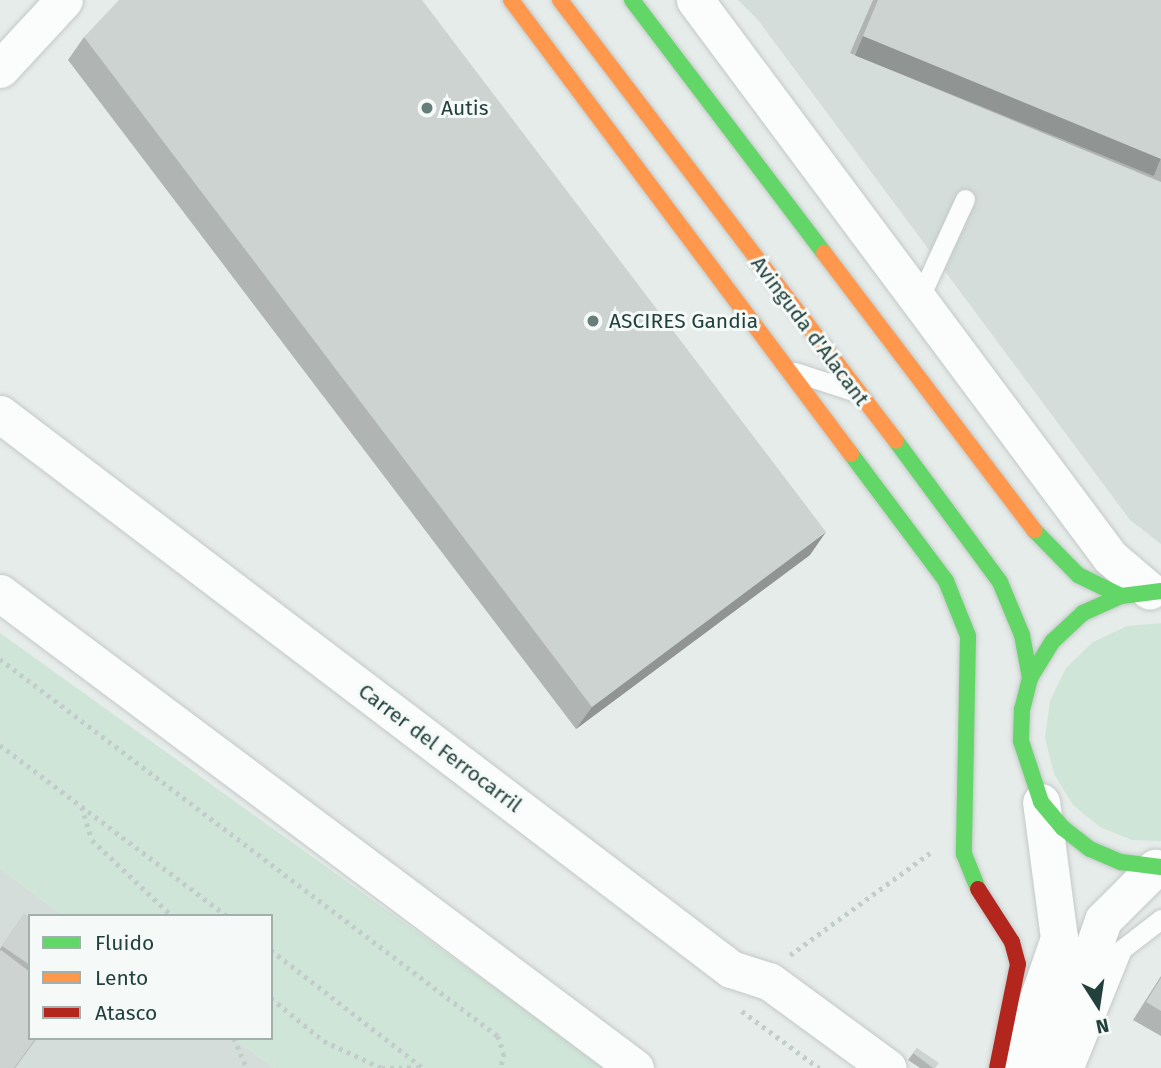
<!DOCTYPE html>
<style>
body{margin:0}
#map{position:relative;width:1161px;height:1068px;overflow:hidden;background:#e6ecea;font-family:"Fira Sans",sans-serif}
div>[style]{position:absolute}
.built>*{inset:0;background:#d4ddda}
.green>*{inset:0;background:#cfe5d8}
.path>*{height:4.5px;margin-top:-2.25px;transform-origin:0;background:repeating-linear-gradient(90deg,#c2ccca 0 3.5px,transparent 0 8.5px)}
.roads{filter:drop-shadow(0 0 2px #c3c9c7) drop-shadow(0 0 2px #c3c9c7)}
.lane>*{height:19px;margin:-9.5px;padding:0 9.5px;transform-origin:9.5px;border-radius:9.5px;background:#fbfcfc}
.street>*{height:37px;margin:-18.5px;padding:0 18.5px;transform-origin:18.5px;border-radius:18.5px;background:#fbfcfc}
.fast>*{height:16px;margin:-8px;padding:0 8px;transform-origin:8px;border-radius:8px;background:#63d668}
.slow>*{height:16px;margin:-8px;padding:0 8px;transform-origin:8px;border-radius:8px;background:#ff974d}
.jam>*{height:16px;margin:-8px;padding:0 8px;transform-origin:8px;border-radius:8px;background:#b3261e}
.wall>*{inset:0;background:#b0b5b4}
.shaded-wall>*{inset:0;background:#909492;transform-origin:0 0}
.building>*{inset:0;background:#cdd3d1}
.dots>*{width:19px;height:19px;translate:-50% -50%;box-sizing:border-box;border:4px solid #f5faf8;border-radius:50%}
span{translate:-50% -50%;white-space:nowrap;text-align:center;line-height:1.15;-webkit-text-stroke:6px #f5faf8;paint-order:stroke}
.poi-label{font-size:21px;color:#23413c}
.left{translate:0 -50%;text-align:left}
.street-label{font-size:21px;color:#23413c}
.legend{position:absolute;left:28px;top:914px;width:245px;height:126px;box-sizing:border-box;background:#f5faf8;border:2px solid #a1b0ad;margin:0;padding:9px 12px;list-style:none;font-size:21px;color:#23413c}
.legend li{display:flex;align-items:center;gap:14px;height:35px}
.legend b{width:35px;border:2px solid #a1b0ad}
.north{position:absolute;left:1063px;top:970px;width:70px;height:70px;-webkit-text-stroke:5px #f5faf8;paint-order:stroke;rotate:168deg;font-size:19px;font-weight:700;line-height:28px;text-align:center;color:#23413c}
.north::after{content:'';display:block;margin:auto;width:24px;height:32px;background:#23413c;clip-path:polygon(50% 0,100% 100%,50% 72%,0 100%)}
</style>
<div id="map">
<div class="built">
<i style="clip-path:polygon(738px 0,1161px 0,1161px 544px,1130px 520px,758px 20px)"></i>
<i style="clip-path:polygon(0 869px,64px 916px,30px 916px,30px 1038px,233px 1038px,274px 1068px,0 1068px)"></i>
</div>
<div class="green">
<i style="clip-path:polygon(1161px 623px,1161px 841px,1132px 840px,1100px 827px,1073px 805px,1054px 774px,1045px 738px,1050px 701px,1066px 668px,1093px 642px,1127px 626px)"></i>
<i style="clip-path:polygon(0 633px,607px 1068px,274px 1068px,233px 1038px,271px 1038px,271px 916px,64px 916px,0 869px)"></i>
</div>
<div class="path">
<i style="left:0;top:659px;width:625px;rotate:37.13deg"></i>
<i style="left:498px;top:1036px;width:18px;rotate:71deg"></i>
<i style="left:504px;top:1053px;width:15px;rotate:101deg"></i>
<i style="left:0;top:745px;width:284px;rotate:37deg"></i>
<i style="left:82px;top:807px;width:34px;rotate:73deg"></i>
<i style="left:92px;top:840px;width:110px;rotate:43.5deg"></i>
<i style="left:271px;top:950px;width:192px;rotate:37.8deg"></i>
<i style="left:790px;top:955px;width:173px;rotate:-36.1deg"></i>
<i style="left:271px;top:998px;width:68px;rotate:39.1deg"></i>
<i style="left:324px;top:1041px;width:64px;rotate:25deg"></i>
<i style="left:382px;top:1068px;width:39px;rotate:-1deg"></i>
<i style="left:742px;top:1011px;width:96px;rotate:36.5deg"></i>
<i style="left:234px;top:1038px;width:30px;rotate:67deg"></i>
</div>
<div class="roads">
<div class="lane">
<i style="left:919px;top:299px;width:110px;rotate:-65.3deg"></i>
<i style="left:795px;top:372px;width:61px;rotate:18.1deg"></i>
<i style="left:1074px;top:1068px;width:128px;rotate:-68deg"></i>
<i style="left:1122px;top:949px;width:49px;rotate:-37.6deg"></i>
</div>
<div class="street">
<i style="left:695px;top:0;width:695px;rotate:53.31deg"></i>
<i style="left:1110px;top:557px;width:52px;rotate:40.4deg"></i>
<i style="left:0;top:69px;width:94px;rotate:-47.2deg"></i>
<i style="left:0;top:414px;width:918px;rotate:37.21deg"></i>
<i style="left:731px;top:969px;width:40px;rotate:18deg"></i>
<i style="left:769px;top:981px;width:147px;rotate:36.2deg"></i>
<i style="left:0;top:593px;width:793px;rotate:36.8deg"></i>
<i style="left:1014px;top:1068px;width:138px;rotate:-70.9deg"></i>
<i style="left:1059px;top:938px;width:137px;rotate:-97.5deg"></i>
<i style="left:1051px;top:1068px;width:157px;rotate:-70.6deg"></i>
<i style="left:1103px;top:920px;width:74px;rotate:-45deg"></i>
</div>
<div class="fast">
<i style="left:632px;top:0;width:318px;rotate:52.8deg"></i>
<i style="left:896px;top:441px;width:175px;rotate:53.6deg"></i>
<i style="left:1000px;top:582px;width:57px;rotate:67.5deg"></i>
<i style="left:1022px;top:635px;width:44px;rotate:79.5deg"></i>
<i style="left:851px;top:454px;width:159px;rotate:53.2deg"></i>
<i style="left:946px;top:581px;width:59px;rotate:68.2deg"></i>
<i style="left:968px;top:636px;width:218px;rotate:91.1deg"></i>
<i style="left:964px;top:854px;width:38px;rotate:68deg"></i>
<i style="left:1034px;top:530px;width:63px;rotate:45.6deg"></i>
<i style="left:1078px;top:575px;width:48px;rotate:26deg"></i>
<i style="left:1161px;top:591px;width:40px;rotate:172.9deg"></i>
<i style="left:1121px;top:596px;width:42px;rotate:155.9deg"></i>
<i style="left:1083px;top:613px;width:42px;rotate:136.9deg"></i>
<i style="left:1052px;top:642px;width:42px;rotate:121.4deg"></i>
<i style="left:1030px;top:678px;width:32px;rotate:104deg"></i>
<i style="left:1022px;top:709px;width:32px;rotate:92deg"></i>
<i style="left:1021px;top:741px;width:64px;rotate:71.8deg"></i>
<i style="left:1041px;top:802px;width:34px;rotate:50deg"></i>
<i style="left:1063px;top:828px;width:34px;rotate:38deg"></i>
<i style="left:1090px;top:849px;width:34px;rotate:23deg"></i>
<i style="left:1121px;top:862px;width:40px;rotate:7.1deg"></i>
</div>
<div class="slow">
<i style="left:511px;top:0;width:567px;rotate:53.17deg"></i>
<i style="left:560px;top:0;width:554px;rotate:52.7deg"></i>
<i style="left:824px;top:253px;width:348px;rotate:52.8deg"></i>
</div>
<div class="jam">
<i style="left:978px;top:889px;width:63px;rotate:57.3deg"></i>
<i style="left:1012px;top:942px;width:23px;rotate:75deg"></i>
<i style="left:1018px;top:964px;width:106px;rotate:101.4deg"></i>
</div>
</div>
<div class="wall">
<i style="clip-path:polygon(873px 0,1161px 0,1161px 182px,850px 53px)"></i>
<i style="clip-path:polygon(84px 37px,810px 555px,576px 729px,68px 60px)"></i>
<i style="clip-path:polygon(24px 914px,30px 918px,30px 1038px,37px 1038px,15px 1068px,0 1068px,0 949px)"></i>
<i style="clip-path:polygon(1161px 976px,1161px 1036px,1133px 1020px)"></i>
<i style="clip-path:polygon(917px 1048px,935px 1068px,920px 1068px,908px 1060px)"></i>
</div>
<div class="shaded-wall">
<i style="left:863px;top:36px;width:322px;height:21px;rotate:22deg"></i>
<i style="clip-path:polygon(826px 532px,810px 555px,576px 729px,592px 707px)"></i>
</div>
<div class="building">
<i style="clip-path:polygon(119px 0,422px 0,826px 532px,592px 707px,84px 37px)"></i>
<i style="clip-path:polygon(878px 0,1161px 0,1161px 159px,863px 36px)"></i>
<i style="clip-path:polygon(24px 914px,30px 918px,30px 965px,2px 946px)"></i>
<i style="clip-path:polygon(1px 950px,30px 972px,30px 1038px,36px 1038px,14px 1068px,0 1068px,0 951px)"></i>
<i style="clip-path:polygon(1161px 978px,1161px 1011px,1146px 1002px)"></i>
<i style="clip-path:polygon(917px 1048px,939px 1063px,935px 1068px,933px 1068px,913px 1053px)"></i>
</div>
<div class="dots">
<i style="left:427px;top:108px;background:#677d79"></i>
<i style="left:593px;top:321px;background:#677d79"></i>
</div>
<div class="poi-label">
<span class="left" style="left:441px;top:108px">Autis</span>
<span class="left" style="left:609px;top:321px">ASCIRES Gandia</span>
</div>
<div class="street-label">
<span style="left:810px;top:331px;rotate:53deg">Avinguda d'Alacant</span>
<span style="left:440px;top:748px;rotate:37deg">Carrer del Ferrocarril</span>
</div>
<ul class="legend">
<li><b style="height:9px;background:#63d668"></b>Fluido</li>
<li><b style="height:9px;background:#ff974d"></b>Lento</li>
<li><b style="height:9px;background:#b3261e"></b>Atasco</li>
</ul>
<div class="north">N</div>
</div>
